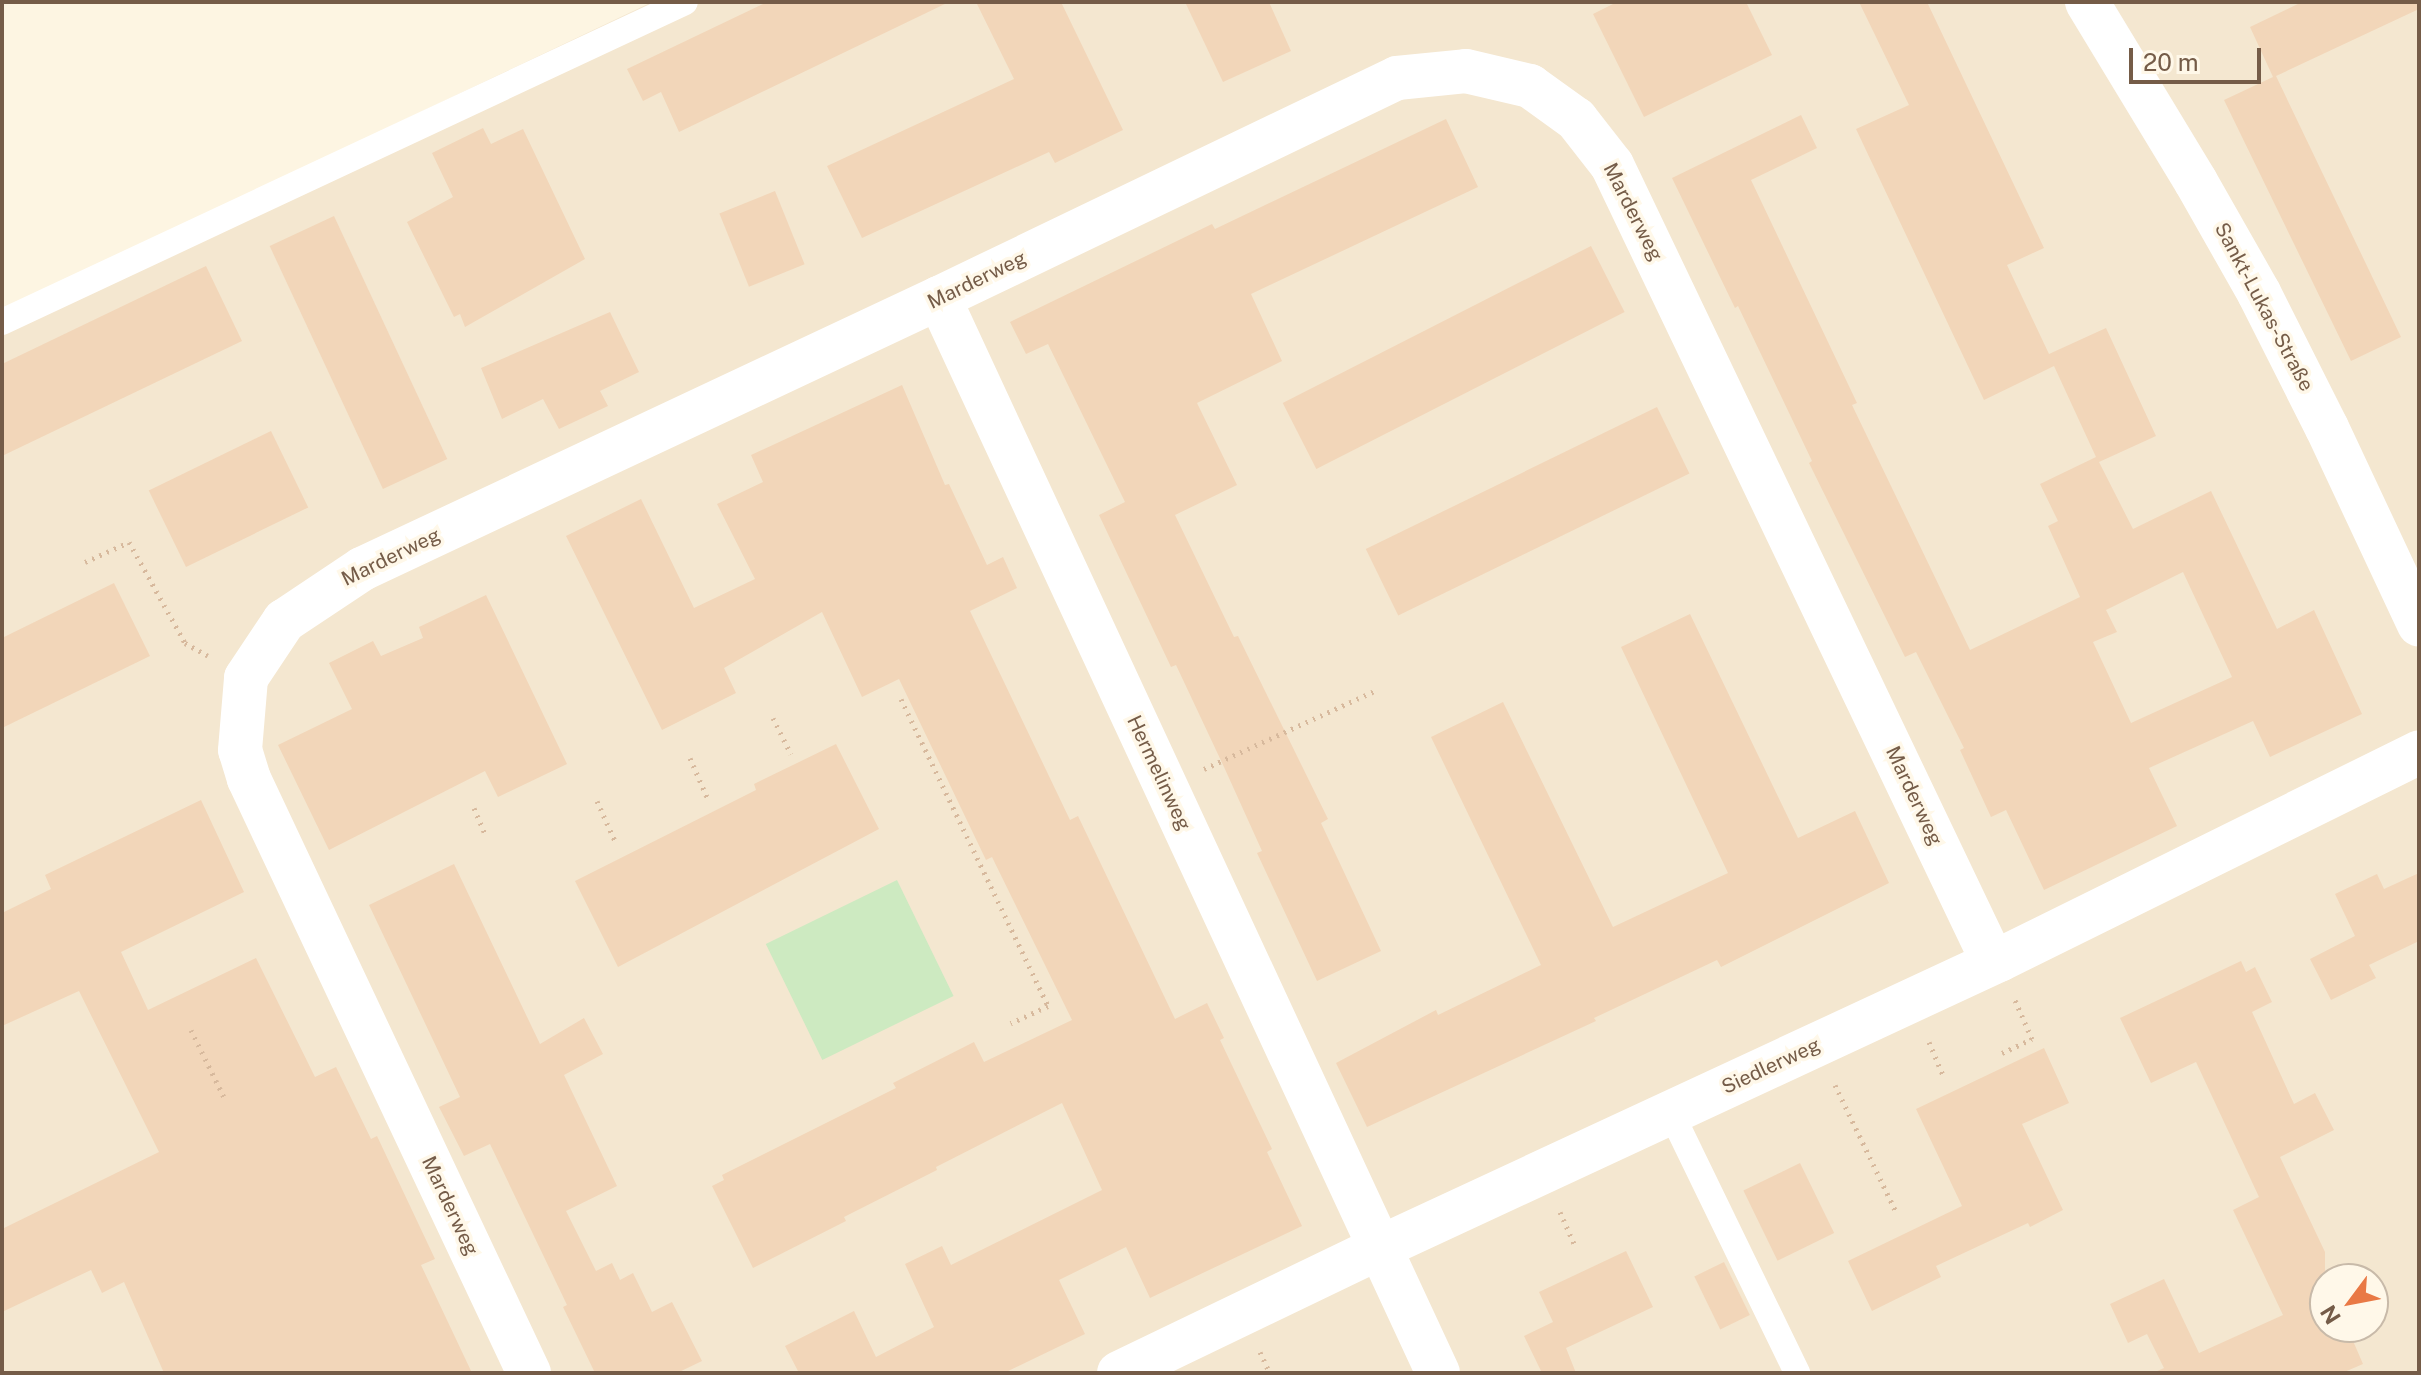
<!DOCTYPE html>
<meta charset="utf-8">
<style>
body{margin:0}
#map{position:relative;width:2421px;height:1375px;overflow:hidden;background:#fdf5e2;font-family:"Public Sans",sans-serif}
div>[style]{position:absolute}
.residential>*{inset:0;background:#f4e7d0}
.green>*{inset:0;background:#cdeac1;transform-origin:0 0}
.building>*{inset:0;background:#f2d6b9;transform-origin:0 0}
.path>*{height:5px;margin-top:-2.5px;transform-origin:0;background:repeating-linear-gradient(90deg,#d7b99d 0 2px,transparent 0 8px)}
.service>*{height:26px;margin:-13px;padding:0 13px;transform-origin:13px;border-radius:13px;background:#fff}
.minor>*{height:44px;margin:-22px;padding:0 22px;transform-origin:22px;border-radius:22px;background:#fff}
span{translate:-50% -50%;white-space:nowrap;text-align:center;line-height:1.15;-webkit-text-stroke:7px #fff8e9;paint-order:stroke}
.street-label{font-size:20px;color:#755c48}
.frame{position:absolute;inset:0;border:4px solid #755c48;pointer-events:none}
.north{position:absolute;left:2309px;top:1263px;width:80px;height:80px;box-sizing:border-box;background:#fff8e9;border:2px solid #c8baa9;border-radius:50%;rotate:238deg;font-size:22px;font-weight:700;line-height:32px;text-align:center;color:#755c48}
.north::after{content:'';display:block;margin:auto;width:28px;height:36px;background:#e97945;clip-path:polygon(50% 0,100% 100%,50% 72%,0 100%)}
.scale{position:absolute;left:2129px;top:48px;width:132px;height:36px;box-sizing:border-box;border:4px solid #755c48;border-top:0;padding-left:10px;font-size:24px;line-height:28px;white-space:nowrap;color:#755c48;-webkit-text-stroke:6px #fff8e9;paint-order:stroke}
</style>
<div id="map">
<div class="residential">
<i style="clip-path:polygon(evenodd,652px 2px,2419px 2px,2419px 1373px,2px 1373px,2px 311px,652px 2px,2325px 1279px,2373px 1279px,2373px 1327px,2325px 1327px,2325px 1279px)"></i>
</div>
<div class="green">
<i style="left:897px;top:880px;width:129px;height:146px;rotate:64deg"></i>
</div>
<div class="building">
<i style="clip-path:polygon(767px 2px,949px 2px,679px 132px,661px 92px,643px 101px,627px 69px)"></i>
<i style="clip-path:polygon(976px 2px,1061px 2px,1123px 130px,1055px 163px,1049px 152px,862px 238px,827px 166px,1014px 79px)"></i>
<i style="clip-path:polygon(1185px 2px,1269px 2px,1291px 51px,1223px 82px)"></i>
<i style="clip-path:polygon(1617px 2px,1746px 2px,1772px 55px,1644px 117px,1593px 14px)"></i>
<i style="clip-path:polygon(evenodd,1859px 2px,1927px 2px,2044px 248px,2007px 265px,2049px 354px,2106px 328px,2156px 436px,2099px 462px,2133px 529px,2211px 491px,2277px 629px,2314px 610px,2362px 714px,2270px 757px,2253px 721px,2149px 768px,2177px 826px,2044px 890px,2006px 810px,1991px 817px,1960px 750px,1964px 748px,1916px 652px,1905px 657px,1809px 463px,1812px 461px,1738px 306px,1735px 308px,1672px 178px,1801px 115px,1817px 148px,1751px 180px,1857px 403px,1852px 405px,1970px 650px,2080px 597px,2048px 526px,2058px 521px,2040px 484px,2096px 457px,2054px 366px,1984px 400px,1856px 129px,1909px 105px,1859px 2px,2183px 572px,2232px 677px,2131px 723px,2093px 642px,2117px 632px,2106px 610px,2183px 572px)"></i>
<i style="clip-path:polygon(2302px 2px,2419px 2px,2419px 9px,2276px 76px,2401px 337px,2351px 361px,2224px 100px,2273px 77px,2250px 27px)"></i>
<i style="clip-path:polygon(1446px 119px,1478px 187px,1251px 294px,1282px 361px,1197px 403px,1237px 485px,1175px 515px,1234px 637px,1238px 636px,1328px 819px,1321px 823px,1381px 951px,1317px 981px,1257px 853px,1262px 851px,1224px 767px,1176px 665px,1171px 667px,1099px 515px,1125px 502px,1048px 344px,1026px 354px,1010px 322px,1212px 224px,1215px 229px)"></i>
<i style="clip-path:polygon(483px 128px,491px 144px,523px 129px,585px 259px,465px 327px,460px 314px,454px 317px,407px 222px,453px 197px,432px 153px)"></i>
<i style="left:775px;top:191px;width:79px;height:60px;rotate:68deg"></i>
<i style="left:334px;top:216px;width:268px;height:71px;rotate:65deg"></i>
<i style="left:1591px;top:246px;width:74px;height:346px;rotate:63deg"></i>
<i style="clip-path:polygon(206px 266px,242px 341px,2px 456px,2px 364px)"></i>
<i style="clip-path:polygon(610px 312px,639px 372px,600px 391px,608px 406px,559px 429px,543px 399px,502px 419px,481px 368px)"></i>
<i style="clip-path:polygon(902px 385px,945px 485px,949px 484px,987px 565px,1003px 557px,1017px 588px,970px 611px,1070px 820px,1078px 816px,1175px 1019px,1207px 1003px,1224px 1038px,1220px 1040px,1272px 1149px,1267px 1152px,1302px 1226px,1150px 1298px,1126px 1247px,1059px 1280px,1085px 1334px,1004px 1373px,799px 1373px,785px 1346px,854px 1311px,876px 1357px,934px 1327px,905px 1264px,942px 1246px,951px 1265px,1102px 1190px,1062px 1103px,936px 1167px,937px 1170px,844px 1217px,846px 1221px,753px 1268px,712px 1186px,724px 1180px,722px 1175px,896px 1088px,893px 1083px,974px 1042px,984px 1062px,1072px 1020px,992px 857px,986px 860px,899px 679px,862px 697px,822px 612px,724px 668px,736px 693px,662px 730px,566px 536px,641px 499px,694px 608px,755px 579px,717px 504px,763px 482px,751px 455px)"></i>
<i style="left:1657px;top:407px;width:74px;height:324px;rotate:64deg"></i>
<i style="left:271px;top:431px;width:85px;height:136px;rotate:64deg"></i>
<i style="clip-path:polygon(114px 583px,150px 656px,2px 728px,2px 638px)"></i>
<i style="clip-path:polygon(486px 595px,567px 764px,498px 797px,485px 771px,329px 850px,278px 745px,352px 709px,329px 663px,373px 641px,381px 656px,423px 638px,419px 627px)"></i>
<i style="clip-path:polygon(1690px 614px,1798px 838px,1855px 811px,1889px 883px,1721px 967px,1717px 960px,1594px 1018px,1596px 1021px,1367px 1127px,1336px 1063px,1436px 1010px,1438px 1015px,1541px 965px,1431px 737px,1503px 702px,1613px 927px,1728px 873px,1621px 647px)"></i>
<i style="clip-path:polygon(836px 744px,879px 829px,618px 967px,575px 881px,756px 790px,754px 784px)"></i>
<i style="clip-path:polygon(201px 800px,244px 892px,121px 952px,148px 1010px,256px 958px,315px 1077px,336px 1067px,371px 1139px,377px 1136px,435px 1259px,421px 1265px,472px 1373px,164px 1373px,124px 1282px,102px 1293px,91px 1270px,2px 1312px,2px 1229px,159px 1152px,79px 991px,2px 1026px,2px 913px,51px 889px,45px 875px)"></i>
<i style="clip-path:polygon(454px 864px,540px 1044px,584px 1018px,603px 1054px,564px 1075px,617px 1186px,566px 1211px,596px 1271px,612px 1263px,620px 1280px,633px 1273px,652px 1312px,672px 1302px,702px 1361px,677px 1373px,595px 1373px,563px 1307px,567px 1305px,490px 1144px,464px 1156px,439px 1107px,460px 1097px,369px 905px)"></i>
<i style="clip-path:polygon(2419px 873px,2419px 941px,2369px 965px,2376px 978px,2331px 1000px,2310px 959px,2355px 936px,2335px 894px,2377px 874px,2384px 889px)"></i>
<i style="clip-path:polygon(2241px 961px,2246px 972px,2255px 967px,2272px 1002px,2252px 1012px,2294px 1104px,2315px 1093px,2334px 1130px,2280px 1157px,2325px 1252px,2325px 1327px,2347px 1327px,2363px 1364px,2342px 1373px,2153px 1373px,2164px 1368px,2147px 1334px,2128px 1343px,2110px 1304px,2164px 1279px,2199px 1353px,2283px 1315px,2233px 1210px,2259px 1197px,2196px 1062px,2151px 1083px,2120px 1018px)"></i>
<i style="clip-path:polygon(2044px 1048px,2069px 1103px,2022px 1124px,2063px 1210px,2030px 1227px,2028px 1223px,1936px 1266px,1941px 1277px,1872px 1311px,1848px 1261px,1962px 1206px,1916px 1109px)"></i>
<i style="left:1800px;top:1163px;width:78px;height:63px;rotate:64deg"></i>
<i style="clip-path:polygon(1626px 1251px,1653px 1307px,1566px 1348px,1576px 1373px,1542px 1373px,1524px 1336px,1553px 1322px,1539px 1292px)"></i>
<i style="left:1724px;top:1262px;width:59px;height:33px;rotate:64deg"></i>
</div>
<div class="path">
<i style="left:85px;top:562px;width:48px;rotate:-24.4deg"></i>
<i style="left:129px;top:542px;width:115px;rotate:61deg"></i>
<i style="left:185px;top:643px;width:26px;rotate:29deg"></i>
<i style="left:901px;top:699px;width:340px;rotate:64.4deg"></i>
<i style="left:1048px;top:1006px;width:41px;rotate:155.3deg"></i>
<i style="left:773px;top:718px;width:40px;rotate:63.4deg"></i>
<i style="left:690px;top:758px;width:43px;rotate:66.4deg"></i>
<i style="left:1204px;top:769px;width:187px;rotate:-24.6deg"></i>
<i style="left:597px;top:801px;width:46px;rotate:65.7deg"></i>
<i style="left:474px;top:808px;width:30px;rotate:67deg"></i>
<i style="left:191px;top:1030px;width:75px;rotate:63.8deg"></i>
<i style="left:1929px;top:1042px;width:39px;rotate:67deg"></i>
<i style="left:2002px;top:1053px;width:33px;rotate:-25deg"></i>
<i style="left:2032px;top:1039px;width:43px;rotate:-113.6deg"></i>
<i style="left:1835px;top:1085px;width:143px;rotate:64.3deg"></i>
<i style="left:1560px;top:1212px;width:35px;rotate:66deg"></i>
<i style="left:1260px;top:1352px;width:23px;rotate:65deg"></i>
</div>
<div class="service">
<i style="left:2px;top:322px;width:754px;rotate:-25.1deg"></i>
<i style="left:1671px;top:1113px;width:289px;rotate:64.1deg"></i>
</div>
<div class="minor">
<i style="left:2087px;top:2px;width:210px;rotate:58.8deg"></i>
<i style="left:2196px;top:182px;width:128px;rotate:60.4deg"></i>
<i style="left:2259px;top:293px;width:151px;rotate:63.3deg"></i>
<i style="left:2327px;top:428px;width:217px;rotate:64.9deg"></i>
<i style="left:939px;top:298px;width:1185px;rotate:65.1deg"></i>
<i style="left:529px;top:1373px;width:657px;rotate:-115.24deg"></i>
<i style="left:249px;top:779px;width:30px;rotate:-107deg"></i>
<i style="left:240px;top:750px;width:72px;rotate:-85.2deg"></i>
<i style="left:246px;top:678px;width:69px;rotate:-56.3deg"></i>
<i style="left:284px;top:621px;width:94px;rotate:-33.7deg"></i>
<i style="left:362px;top:569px;width:637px;rotate:-25.16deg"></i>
<i style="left:939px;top:298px;width:508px;rotate:-25.66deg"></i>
<i style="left:1397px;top:78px;width:69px;rotate:-5.8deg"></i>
<i style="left:1466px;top:71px;width:66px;rotate:13.2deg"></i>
<i style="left:1530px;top:86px;width:57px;rotate:35.7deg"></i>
<i style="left:1576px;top:119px;width:58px;rotate:52deg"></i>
<i style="left:1612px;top:165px;width:883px;rotate:64.45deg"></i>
<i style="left:1119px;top:1373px;width:288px;rotate:-25.7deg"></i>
<i style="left:1379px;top:1248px;width:684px;rotate:-24.92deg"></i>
<i style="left:1999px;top:960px;width:469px;rotate:-26.3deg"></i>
</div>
<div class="street-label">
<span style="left:1633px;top:212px;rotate:63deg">Marderweg</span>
<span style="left:977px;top:280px;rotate:-26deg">Marderweg</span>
<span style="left:2264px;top:307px;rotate:62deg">Sankt-Lukas-Straße</span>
<span style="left:391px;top:557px;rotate:-26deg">Marderweg</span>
<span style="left:1159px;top:773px;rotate:65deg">Hermelinweg</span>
<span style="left:1914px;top:796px;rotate:65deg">Marderweg</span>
<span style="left:1771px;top:1066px;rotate:-25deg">Siedlerweg</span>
<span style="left:450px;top:1206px;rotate:65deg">Marderweg</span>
</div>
<div class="frame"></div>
<div class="north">N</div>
<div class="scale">20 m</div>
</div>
